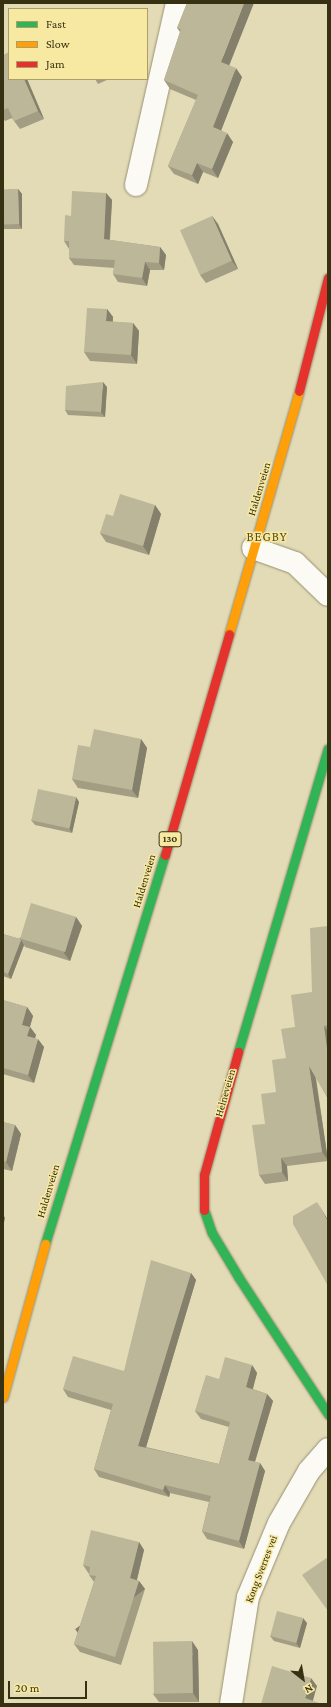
<!DOCTYPE html>
<style>
body{margin:0}
#map{position:relative;width:331px;height:1707px;overflow:hidden;background:#e3dbb6;font-family:"Crimson Pro",serif}
div>[style]{position:absolute}
.roads{filter:drop-shadow(0 0 1px #979072) drop-shadow(0 0 1px #979072)}
.street>*{height:22px;margin:-11px;padding:0 11px;transform-origin:11px;border-radius:11px;background:#fbfaf4}
.fast>*{height:9px;margin:-4.5px;padding:0 4.5px;transform-origin:4.5px;border-radius:4.5px;background:#30b455}
.slow>*{height:9px;margin:-4.5px;padding:0 4.5px;transform-origin:4.5px;border-radius:4.5px;background:#ff9f0a}
.jam>*{height:9px;margin:-4.5px;padding:0 4.5px;transform-origin:4.5px;border-radius:4.5px;background:#e5322d}
.wall>*{inset:0;background:#a39d84}
.shaded-wall>*{inset:0;background:#84806b;transform-origin:0 0}
.building>*{inset:0;background:#bdb799;transform-origin:0 0}
span{translate:-50% -50%;white-space:nowrap;text-align:center;line-height:1.15;-webkit-text-stroke:3px #f7e8a2;paint-order:stroke}
.shield-label span{padding:1px 3px;background:#f7e8a2;border:1px solid;border-radius:3px;-webkit-text-stroke-width:0}
.shield-label{font-size:10px;color:#373114;font-weight:700}
.street-label{font-size:11px;color:#373114}
.quarter-label{font-size:13px;color:#584d19;letter-spacing:1px}
.frame{position:absolute;inset:0;border:4px solid #373114;pointer-events:none}
.legend{position:absolute;left:8px;top:8px;width:140px;height:72px;box-sizing:border-box;background:#f7e8a2;border:1px solid #aa9f69;margin:0;padding:5px 7px;list-style:none;font-size:12px;color:#373114}
.legend li{display:flex;align-items:center;gap:8px;height:20px}
.legend b{width:20px;border:1px solid #aa9f69}
.north{position:absolute;left:283px;top:1659px;width:40px;height:40px;-webkit-text-stroke:3px #f7e8a2;paint-order:stroke;rotate:149deg;font-size:11px;font-weight:700;line-height:16px;text-align:center;color:#373114}
.north::after{content:'';display:block;margin:auto;width:14px;height:18px;background:#373114;clip-path:polygon(50% 0,100% 100%,50% 72%,0 100%)}
.scale{position:absolute;left:8px;top:1681px;width:79px;height:18px;box-sizing:border-box;border:2px solid #373114;border-top:0;padding-left:5px;font-size:12px;line-height:14px;white-space:nowrap;color:#373114;-webkit-text-stroke:3px #f7e8a2;paint-order:stroke}
</style>
<div id="map">
<div class="roads">
<div class="street">
<i style="left:136px;top:185px;width:187px;rotate:-77.3deg"></i>
<i style="left:253px;top:548px;width:45px;rotate:19.7deg"></i>
<i style="left:295px;top:563px;width:46px;rotate:44.1deg"></i>
<i style="left:231px;top:1704px;width:108px;rotate:-81deg"></i>
<i style="left:248px;top:1597px;width:80px;rotate:-67.3deg"></i>
<i style="left:279px;top:1523px;width:60px;rotate:-60deg"></i>
<i style="left:309px;top:1471px;width:29px;rotate:-49deg"></i>
</div>
<div class="fast">
<i style="left:238px;top:1052px;width:316px;rotate:-73.5deg"></i>
<i style="left:204px;top:1210px;width:24px;rotate:71deg"></i>
<i style="left:212px;top:1233px;width:52px;rotate:59deg"></i>
<i style="left:239px;top:1278px;width:163px;rotate:56.8deg"></i>
<i style="left:45px;top:1244px;width:407px;rotate:-72.9deg"></i>
</div>
<div class="slow">
<i style="left:229px;top:634px;width:253px;rotate:-73.9deg"></i>
<i style="left:3px;top:1397px;width:159px;rotate:-74.6deg"></i>
</div>
<div class="jam">
<i style="left:299px;top:391px;width:117px;rotate:-75.6deg"></i>
<i style="left:165px;top:855px;width:230px;rotate:-73.8deg"></i>
<i style="left:204px;top:1210px;width:35px;rotate:-90deg"></i>
<i style="left:204px;top:1175px;width:128px;rotate:-74.5deg"></i>
</div>
</div>
<div class="wall">
<i style="clip-path:polygon(187px 3px,229px 65px,242px 77px,221px 130px,233px 142px,218px 178px,203px 172px,198px 184px,174px 174px,168px 166px,196px 100px,170px 89px,164px 80px,180px 32px,177px 28px)"></i>
<i style="clip-path:polygon(3px 55px,27px 79px,44px 119px,20px 129px,14px 121px,12px 118px,5px 121px,3px 118px)"></i>
<i style="clip-path:polygon(95px 79px,109px 79px,98px 84px)"></i>
<i style="clip-path:polygon(18px 189px,22px 194px,22px 229px,3px 229px,3px 190px)"></i>
<i style="clip-path:polygon(106px 193px,112px 200px,110px 240px,160px 247px,166px 255px,164px 270px,150px 270px,147px 286px,118px 282px,113px 274px,114px 268px,74px 265px,69px 258px,69px 249px,64px 241px,71px 216px)"></i>
<i style="clip-path:polygon(212px 216px,218px 224px,238px 269px,206px 283px,200px 275px)"></i>
<i style="clip-path:polygon(107px 309px,113px 317px,113px 322px,133px 323px,139px 331px,137px 364px,90px 361px,84px 352px)"></i>
<i style="clip-path:polygon(107px 387px,105px 417px,68px 415px,65px 410px)"></i>
<i style="clip-path:polygon(155px 505px,161px 514px,149px 555px,106px 542px,100px 533px,113px 516px)"></i>
<i style="clip-path:polygon(141px 739px,147px 748px,138px 798px,78px 788px,72px 779px)"></i>
<i style="clip-path:polygon(76px 797px,79px 802px,72px 833px,35px 825px,31px 820px)"></i>
<i style="clip-path:polygon(76px 917px,82px 926px,70px 961px,25px 947px,24px 945px,11px 979px,3px 976px,3px 934px,20px 939px,19px 938px)"></i>
<i style="clip-path:polygon(328px 926px,328px 1099px,316px 1077px,328px 1161px,287px 1166px,288px 1181px,265px 1184px,259px 1175px,265px 1124px,276px 1092px,295px 1027px,312px 992px)"></i>
<i style="clip-path:polygon(3px 1000px,27px 1007px,33px 1016px,30px 1027px,36px 1035px,35px 1038px,44px 1047px,34px 1083px,3px 1074px)"></i>
<i style="clip-path:polygon(3px 1122px,15px 1125px,21px 1134px,12px 1171px,3px 1169px)"></i>
<i style="clip-path:polygon(191px 1273px,196px 1280px,146px 1447px,219px 1464px,229px 1427px,201px 1419px,195px 1411px,219px 1379px,252px 1365px,257px 1373px,253px 1389px,267px 1394px,273px 1401px,255px 1462px,260px 1463px,265px 1471px,244px 1549px,207px 1539px,202px 1531px,209px 1502px,170px 1493px,169px 1497px,99px 1477px,94px 1469px,111px 1410px,68px 1397px,63px 1389px,124px 1371px)"></i>
<i style="clip-path:polygon(139px 1542px,144px 1550px,137px 1580px,139px 1581px,145px 1589px,121px 1665px,80px 1652px,74px 1644px,94px 1582px,89px 1575px,89px 1574px,83px 1565px)"></i>
<i style="clip-path:polygon(307px 1623px,300px 1648px,274px 1641px,270px 1636px)"></i>
<i style="clip-path:polygon(198px 1650px,199px 1702px,159px 1702px,153px 1694px)"></i>
</div>
<div class="shaded-wall">
<i style="clip-path:polygon(244px 3px,254px 3px,227px 71px,221px 62px)"></i>
<i style="clip-path:polygon(236px 68px,242px 77px,219px 136px,213px 127px)"></i>
<i style="clip-path:polygon(24px 79px,27px 79px,44px 119px,38px 111px)"></i>
<i style="clip-path:polygon(227px 133px,233px 142px,218px 178px,212px 169px)"></i>
<i style="clip-path:polygon(197px 163px,203px 172px,198px 184px,192px 175px)"></i>
<i style="clip-path:polygon(18px 189px,22px 194px,22px 229px,19px 224px)"></i>
<i style="clip-path:polygon(106px 193px,112px 200px,109px 247px,104px 239px)"></i>
<i style="clip-path:polygon(212px 216px,218px 224px,238px 269px,232px 261px)"></i>
<i style="clip-path:polygon(160px 247px,166px 255px,164px 270px,159px 263px)"></i>
<i style="clip-path:polygon(145px 262px,150px 270px,147px 286px,142px 278px)"></i>
<i style="clip-path:polygon(107px 309px,113px 317px,112px 330px,106px 321px)"></i>
<i style="clip-path:polygon(133px 323px,139px 331px,137px 364px,131px 355px)"></i>
<i style="clip-path:polygon(103px 382px,107px 387px,105px 417px,101px 412px)"></i>
<i style="clip-path:polygon(155px 505px,161px 514px,149px 555px,143px 546px)"></i>
<i style="clip-path:polygon(141px 739px,147px 748px,138px 798px,132px 790px)"></i>
<i style="clip-path:polygon(76px 797px,79px 802px,72px 833px,69px 828px)"></i>
<i style="clip-path:polygon(76px 917px,82px 926px,70px 961px,64px 953px)"></i>
<i style="clip-path:polygon(21px 940px,24px 945px,11px 979px,8px 974px)"></i>
<i style="clip-path:polygon(27px 1007px,33px 1016px,28px 1033px,22px 1025px)"></i>
<i style="clip-path:polygon(324px 1026px,328px 1031px,328px 1056px)"></i>
<i style="clip-path:polygon(30px 1027px,36px 1035px,33px 1044px,27px 1036px)"></i>
<i style="clip-path:polygon(38px 1039px,44px 1047px,34px 1083px,28px 1075px)"></i>
<i style="clip-path:polygon(309px 1066px,315px 1075px,328px 1160px,322px 1152px)"></i>
<i style="clip-path:polygon(15px 1125px,21px 1134px,12px 1171px,6px 1162px)"></i>
<i style="clip-path:polygon(281px 1158px,287px 1166px,288px 1181px,282px 1172px)"></i>
<i style="clip-path:polygon(317px 1202px,328px 1220px,328px 1222px)"></i>
<i style="clip-path:polygon(3px 1214px,5px 1218px,3px 1227px)"></i>
<i style="clip-path:polygon(191px 1273px,196px 1280px,144px 1454px,138px 1446px)"></i>
<i style="clip-path:polygon(252px 1365px,257px 1373px,251px 1395px,246px 1387px)"></i>
<i style="clip-path:polygon(267px 1394px,273px 1401px,253px 1468px,248px 1460px)"></i>
<i style="clip-path:polygon(260px 1463px,265px 1471px,244px 1549px,239px 1541px)"></i>
<i style="clip-path:polygon(165px 1485px,170px 1493px,169px 1497px,163px 1490px)"></i>
<i style="clip-path:polygon(139px 1542px,144px 1550px,135px 1587px,130px 1578px)"></i>
<i style="left:139px;top:1581px;width:10px;height:80px;rotate:53deg"></i>
<i style="clip-path:polygon(303px 1618px,307px 1623px,300px 1648px,296px 1643px)"></i>
<i style="clip-path:polygon(192px 1641px,198px 1650px,199px 1702px,193px 1693px)"></i>
<i style="clip-path:polygon(311px 1678px,317px 1686px,312px 1704px,305px 1698px)"></i>
</div>
<div class="building">
<i style="clip-path:polygon(187px 3px,244px 3px,221px 62px,236px 68px,213px 127px,227px 133px,212px 169px,197px 163px,192px 175px,168px 166px,198px 95px,164px 80px,181px 29px,177px 28px)"></i>
<i style="clip-path:polygon(9px 52px,9px 79px,24px 79px,38px 111px,14px 121px,8px 108px,3px 110px,3px 55px)"></i>
<i style="left:18px;top:189px;width:35px;height:15px;rotate:88deg"></i>
<i style="clip-path:polygon(72px 191px,106px 193px,104px 239px,160px 247px,159px 263px,145px 262px,142px 278px,113px 274px,115px 260px,69px 258px,69px 241px,64px 241px,65px 215px,71px 216px)"></i>
<i style="left:212px;top:216px;width:49px;height:35px;rotate:66deg"></i>
<i style="clip-path:polygon(87px 308px,107px 309px,106px 321px,133px 323px,131px 355px,84px 352px)"></i>
<i style="clip-path:polygon(103px 382px,101px 412px,65px 410px,66px 386px)"></i>
<i style="clip-path:polygon(120px 494px,155px 505px,143px 546px,100px 533px,106px 514px,113px 516px)"></i>
<i style="clip-path:polygon(94px 729px,141px 739px,132px 790px,72px 779px,78px 745px,90px 747px)"></i>
<i style="left:38px;top:789px;width:39px;height:32px;rotate:12deg"></i>
<i style="left:31px;top:903px;width:47px;height:37px;rotate:17deg"></i>
<i style="clip-path:polygon(328px 926px,328px 1025px,324px 1026px,328px 1056px,328px 1099px,309px 1066px,322px 1152px,281px 1158px,282px 1172px,259px 1175px,252px 1125px,265px 1124px,261px 1094px,276px 1092px,272px 1060px,286px 1058px,281px 1029px,295px 1027px,291px 995px,312px 992px,310px 928px)"></i>
<i style="clip-path:polygon(3px 934px,20px 939px,21px 940px,8px 974px,3px 972px)"></i>
<i style="clip-path:polygon(3px 1000px,27px 1007px,22px 1025px,30px 1027px,27px 1036px,38px 1039px,28px 1075px,3px 1068px)"></i>
<i style="clip-path:polygon(3px 1122px,15px 1125px,6px 1162px,3px 1161px)"></i>
<i style="clip-path:polygon(317px 1202px,328px 1222px,328px 1286px,293px 1224px,293px 1216px)"></i>
<i style="clip-path:polygon(151px 1260px,191px 1273px,138px 1446px,219px 1464px,230px 1422px,195px 1411px,206px 1375px,219px 1379px,225px 1357px,252px 1365px,246px 1387px,267px 1394px,248px 1460px,260px 1463px,239px 1541px,202px 1531px,211px 1496px,165px 1485px,163px 1490px,94px 1469px,113px 1404px,63px 1389px,73px 1356px,124px 1371px)"></i>
<i style="clip-path:polygon(91px 1530px,139px 1542px,130px 1578px,139px 1581px,115px 1657px,74px 1644px,96px 1576px,89px 1575px,90px 1567px,83px 1565px)"></i>
<i style="clip-path:polygon(328px 1557px,328px 1611px,302px 1575px)"></i>
<i style="left:277px;top:1611px;width:27px;height:26px;rotate:15deg"></i>
<i style="left:192px;top:1641px;width:52px;height:39px;rotate:89deg"></i>
<i style="clip-path:polygon(272px 1666px,311px 1678px,305px 1698px,319px 1703px,318px 1704px,261px 1704px)"></i>
</div>
<div class="shield-label">
<span style="left:170px;top:839px">130</span>
</div>
<div class="street-label">
<span style="left:259px;top:489px;rotate:-73deg">Haldenveien</span>
<span style="left:144px;top:881px;rotate:-73deg">Haldenveien</span>
<span style="left:225px;top:1093px;rotate:-74deg">Helneveien</span>
<span style="left:48px;top:1191px;rotate:-73deg">Haldenveien</span>
<span style="left:261px;top:1569px;rotate:-69deg">Kong Sverres vei</span>
</div>
<div class="quarter-label">
<span style="left:267px;top:537px">BEGBY</span>
</div>
<div class="frame"></div>
<ul class="legend">
<li><b style="height:5px;background:#30b455"></b>Fast</li>
<li><b style="height:5px;background:#ff9f0a"></b>Slow</li>
<li><b style="height:5px;background:#e5322d"></b>Jam</li>
</ul>
<div class="north">N</div>
<div class="scale">20 m</div>
</div>
